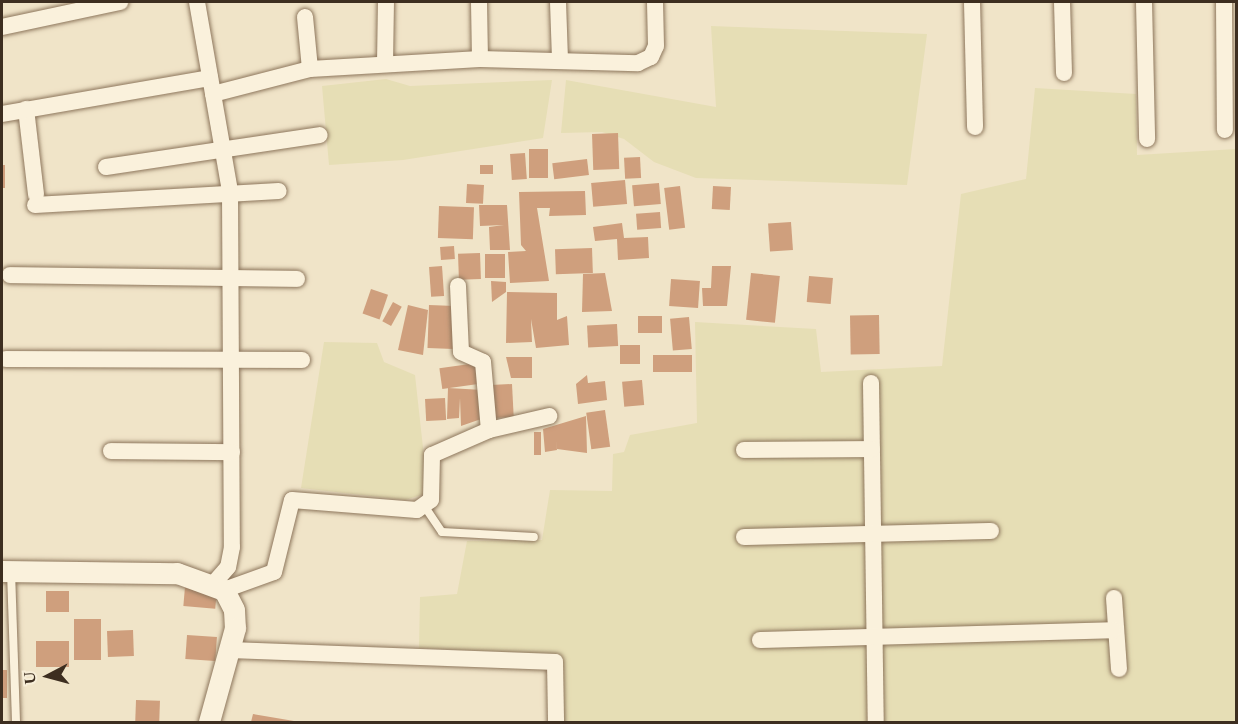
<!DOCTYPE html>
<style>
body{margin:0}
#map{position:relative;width:1238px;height:724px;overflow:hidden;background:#f0e4c8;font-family:Spectral,serif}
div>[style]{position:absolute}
.farmland>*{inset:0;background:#e6deb5}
.building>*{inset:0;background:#cf9f7d;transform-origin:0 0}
.roads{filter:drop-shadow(0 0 2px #8d765c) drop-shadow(0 0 2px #8d765c)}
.service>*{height:8px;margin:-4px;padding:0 4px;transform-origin:4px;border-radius:4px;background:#faf1dc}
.minor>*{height:16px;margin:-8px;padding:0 8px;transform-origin:8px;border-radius:8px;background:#faf1dc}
.tertiary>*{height:21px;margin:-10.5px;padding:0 10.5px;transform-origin:10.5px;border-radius:10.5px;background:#faf1dc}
span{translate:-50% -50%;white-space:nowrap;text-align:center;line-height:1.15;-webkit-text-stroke:6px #f7eed8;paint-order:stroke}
.frame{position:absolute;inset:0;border:3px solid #3d2e20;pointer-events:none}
.north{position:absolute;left:18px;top:646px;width:60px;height:60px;-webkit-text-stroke:4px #f7eed8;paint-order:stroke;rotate:264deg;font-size:16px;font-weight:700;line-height:24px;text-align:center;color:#3d2e20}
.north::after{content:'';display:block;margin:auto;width:21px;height:27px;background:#3d2e20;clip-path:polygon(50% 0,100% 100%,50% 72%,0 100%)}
</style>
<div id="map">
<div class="farmland">
<i style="clip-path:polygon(711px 26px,927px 34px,907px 185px,696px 178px,654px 162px,624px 139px,602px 132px,561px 133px,566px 80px,716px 107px)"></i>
<i style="clip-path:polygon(386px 79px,410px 86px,552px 80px,543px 138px,403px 160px,329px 165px,322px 86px)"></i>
<i style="clip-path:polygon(1035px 88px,1136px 94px,1137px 155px,1236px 149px,1236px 722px,548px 722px,547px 654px,419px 648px,420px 597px,457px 594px,467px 541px,542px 540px,550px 490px,612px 491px,613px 454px,624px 452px,630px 435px,697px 423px,695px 322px,816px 329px,821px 372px,942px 366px,961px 194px,1026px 179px)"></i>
<i style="clip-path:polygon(324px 342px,377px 343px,384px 362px,415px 375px,428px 493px,405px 500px,301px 488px)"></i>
</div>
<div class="building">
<i style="left:618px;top:133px;width:36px;height:26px;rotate:88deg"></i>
<i style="left:529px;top:149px;width:19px;height:29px"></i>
<i style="left:525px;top:153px;width:26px;height:15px;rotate:86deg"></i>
<i style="left:640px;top:157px;width:21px;height:16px;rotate:87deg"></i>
<i style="left:587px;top:159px;width:16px;height:35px;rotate:83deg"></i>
<i style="left:2px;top:165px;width:3px;height:23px"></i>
<i style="left:480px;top:165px;width:13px;height:9px"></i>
<i style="left:625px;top:180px;width:24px;height:34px;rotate:85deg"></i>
<i style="left:659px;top:183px;width:21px;height:27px;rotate:85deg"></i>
<i style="left:467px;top:184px;width:17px;height:19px;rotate:3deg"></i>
<i style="left:680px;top:186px;width:42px;height:16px;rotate:83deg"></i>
<i style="left:713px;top:186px;width:18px;height:23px;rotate:3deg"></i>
<i style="clip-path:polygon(585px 191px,586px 215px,549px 216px,550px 208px,537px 208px,549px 281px,510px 283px,508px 252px,526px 251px,521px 245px,519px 192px)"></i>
<i style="clip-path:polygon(479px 205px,507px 205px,510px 250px,490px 250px,489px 227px,504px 225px,480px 226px)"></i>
<i style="left:439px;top:206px;width:35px;height:32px;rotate:2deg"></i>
<i style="left:660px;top:212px;width:16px;height:24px;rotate:86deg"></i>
<i style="left:791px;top:222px;width:28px;height:23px;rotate:86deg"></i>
<i style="clip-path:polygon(622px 223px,624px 238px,648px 237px,649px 258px,618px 260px,617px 239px,595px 241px,593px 227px)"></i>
<i style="left:454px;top:246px;width:13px;height:14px;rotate:86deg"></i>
<i style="left:592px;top:248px;width:25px;height:37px;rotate:88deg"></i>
<i style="left:480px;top:253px;width:26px;height:22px;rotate:88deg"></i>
<i style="left:485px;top:254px;width:20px;height:24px"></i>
<i style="left:442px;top:266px;width:30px;height:13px;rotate:86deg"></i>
<i style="clip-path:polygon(712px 266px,731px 266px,727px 306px,703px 306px,702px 288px,711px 288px)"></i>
<i style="clip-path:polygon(605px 273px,612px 311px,582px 312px,583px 274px)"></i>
<i style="left:751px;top:273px;width:29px;height:47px;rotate:6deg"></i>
<i style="left:809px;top:276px;width:24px;height:26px;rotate:5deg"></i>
<i style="left:671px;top:279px;width:29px;height:27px;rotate:4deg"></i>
<i style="clip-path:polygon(491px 281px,506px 282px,506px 292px,492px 302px)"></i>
<i style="left:371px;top:289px;width:18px;height:26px;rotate:19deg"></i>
<i style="clip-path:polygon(507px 292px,557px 293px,557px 320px,567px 316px,569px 345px,536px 348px,531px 319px,532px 342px,506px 343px)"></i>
<i style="left:393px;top:302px;width:10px;height:22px;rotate:29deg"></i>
<i style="clip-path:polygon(408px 305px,428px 310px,423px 355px,398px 350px)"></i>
<i style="left:429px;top:305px;width:26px;height:43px;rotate:2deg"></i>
<i style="left:879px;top:315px;width:39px;height:29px;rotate:89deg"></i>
<i style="left:638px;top:316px;width:24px;height:17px"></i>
<i style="left:689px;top:317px;width:32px;height:19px;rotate:85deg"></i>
<i style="left:617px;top:324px;width:22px;height:30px;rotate:87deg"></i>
<i style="left:620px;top:345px;width:20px;height:19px"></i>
<i style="left:692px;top:355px;width:17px;height:39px;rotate:90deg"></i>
<i style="clip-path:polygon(506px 357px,532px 357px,532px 378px,511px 378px)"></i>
<i style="left:477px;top:363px;width:21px;height:38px;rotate:82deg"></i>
<i style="clip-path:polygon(587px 375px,588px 383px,605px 381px,607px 400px,578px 404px,576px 384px)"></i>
<i style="left:642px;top:380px;width:25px;height:20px;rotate:85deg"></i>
<i style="left:512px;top:384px;width:33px;height:21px;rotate:87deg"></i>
<i style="clip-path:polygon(448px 388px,483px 390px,484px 418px,461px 426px,460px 398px,459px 418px,447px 419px)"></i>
<i style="left:445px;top:398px;width:22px;height:20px;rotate:87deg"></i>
<i style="left:605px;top:410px;width:37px;height:19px;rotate:82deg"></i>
<i style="clip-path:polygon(586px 416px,587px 453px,557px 449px,556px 439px,557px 450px,545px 452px,543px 429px)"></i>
<i style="left:534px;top:432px;width:7px;height:23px"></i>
<i style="left:185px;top:587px;width:32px;height:19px;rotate:5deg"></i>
<i style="left:46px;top:591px;width:23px;height:21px"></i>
<i style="left:101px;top:619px;width:41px;height:27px;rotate:90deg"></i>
<i style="left:133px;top:630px;width:26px;height:26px;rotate:88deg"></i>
<i style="left:187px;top:635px;width:30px;height:24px;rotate:4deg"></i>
<i style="left:36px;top:641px;width:33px;height:26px"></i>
<i style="left:2px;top:670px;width:5px;height:28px"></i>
<i style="left:136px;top:700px;width:24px;height:22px;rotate:2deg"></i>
<i style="clip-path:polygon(253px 714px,294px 721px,294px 722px,251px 722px)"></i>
</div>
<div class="roads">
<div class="service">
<i style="left:425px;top:507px;width:30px;rotate:56deg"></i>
<i style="left:442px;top:532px;width:92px;rotate:3.1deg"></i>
<i style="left:11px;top:571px;width:151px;rotate:88.1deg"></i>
</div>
<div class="minor">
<i style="left:197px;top:2px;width:193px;rotate:80.1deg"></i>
<i style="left:230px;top:192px;width:355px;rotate:89.7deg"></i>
<i style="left:232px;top:547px;width:20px;rotate:101deg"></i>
<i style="left:228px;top:567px;width:23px;rotate:131deg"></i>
<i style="left:479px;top:2px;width:57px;rotate:89deg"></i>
<i style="left:558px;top:2px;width:58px;rotate:88deg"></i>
<i style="left:972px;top:2px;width:125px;rotate:88.6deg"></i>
<i style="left:1062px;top:2px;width:71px;rotate:88.4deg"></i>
<i style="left:1144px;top:2px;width:137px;rotate:88.7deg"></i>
<i style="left:1224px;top:2px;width:128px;rotate:89.6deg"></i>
<i style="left:305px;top:17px;width:52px;rotate:84.5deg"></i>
<i style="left:2px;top:27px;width:121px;rotate:-12deg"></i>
<i style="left:385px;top:64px;width:62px;rotate:-89.1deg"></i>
<i style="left:213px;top:94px;width:100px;rotate:-14.5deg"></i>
<i style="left:310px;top:69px;width:170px;rotate:-3.4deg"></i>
<i style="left:480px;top:59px;width:158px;rotate:1.5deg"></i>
<i style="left:638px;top:63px;width:14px;rotate:-25deg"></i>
<i style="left:651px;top:57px;width:12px;rotate:-66deg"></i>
<i style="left:656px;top:46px;width:44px;rotate:-91.3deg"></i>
<i style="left:26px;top:109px;width:86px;rotate:83.3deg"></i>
<i style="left:2px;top:114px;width:211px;rotate:-9.8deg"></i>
<i style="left:106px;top:167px;width:216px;rotate:-8.5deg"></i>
<i style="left:35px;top:205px;width:244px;rotate:-3.3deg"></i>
<i style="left:10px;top:275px;width:287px;rotate:0.8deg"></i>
<i style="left:458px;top:286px;width:66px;rotate:87.4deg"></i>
<i style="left:461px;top:352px;width:24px;rotate:24deg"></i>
<i style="left:483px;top:362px;width:68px;rotate:85deg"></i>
<i style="left:6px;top:359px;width:296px;rotate:0.2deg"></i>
<i style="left:871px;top:383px;width:339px;rotate:89.2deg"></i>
<i style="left:744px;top:450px;width:128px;rotate:-0.4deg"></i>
<i style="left:111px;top:451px;width:121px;rotate:0.5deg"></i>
<i style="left:744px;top:537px;width:247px;rotate:-1.4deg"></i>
<i style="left:224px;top:590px;width:53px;rotate:-19.8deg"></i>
<i style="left:274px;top:572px;width:74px;rotate:-76deg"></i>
<i style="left:292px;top:500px;width:125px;rotate:4.6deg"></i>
<i style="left:417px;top:510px;width:17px;rotate:-36deg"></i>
<i style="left:431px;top:500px;width:45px;rotate:-88.7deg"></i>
<i style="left:432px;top:455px;width:62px;rotate:-23.7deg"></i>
<i style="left:489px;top:430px;width:62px;rotate:-13.1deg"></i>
<i style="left:1114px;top:598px;width:71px;rotate:86deg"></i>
<i style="left:760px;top:640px;width:353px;rotate:-1.6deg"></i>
<i style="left:231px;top:650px;width:324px;rotate:2.1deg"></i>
<i style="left:555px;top:662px;width:60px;rotate:89deg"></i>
</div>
<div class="tertiary">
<i style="left:2px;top:571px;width:175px;rotate:0.7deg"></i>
<i style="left:177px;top:573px;width:50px;rotate:19.9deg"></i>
<i style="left:224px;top:590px;width:22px;rotate:63deg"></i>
<i style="left:234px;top:610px;width:18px;rotate:87deg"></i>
<i style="left:235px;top:628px;width:98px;rotate:105.5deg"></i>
</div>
</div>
<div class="frame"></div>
<div class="north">U</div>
</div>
